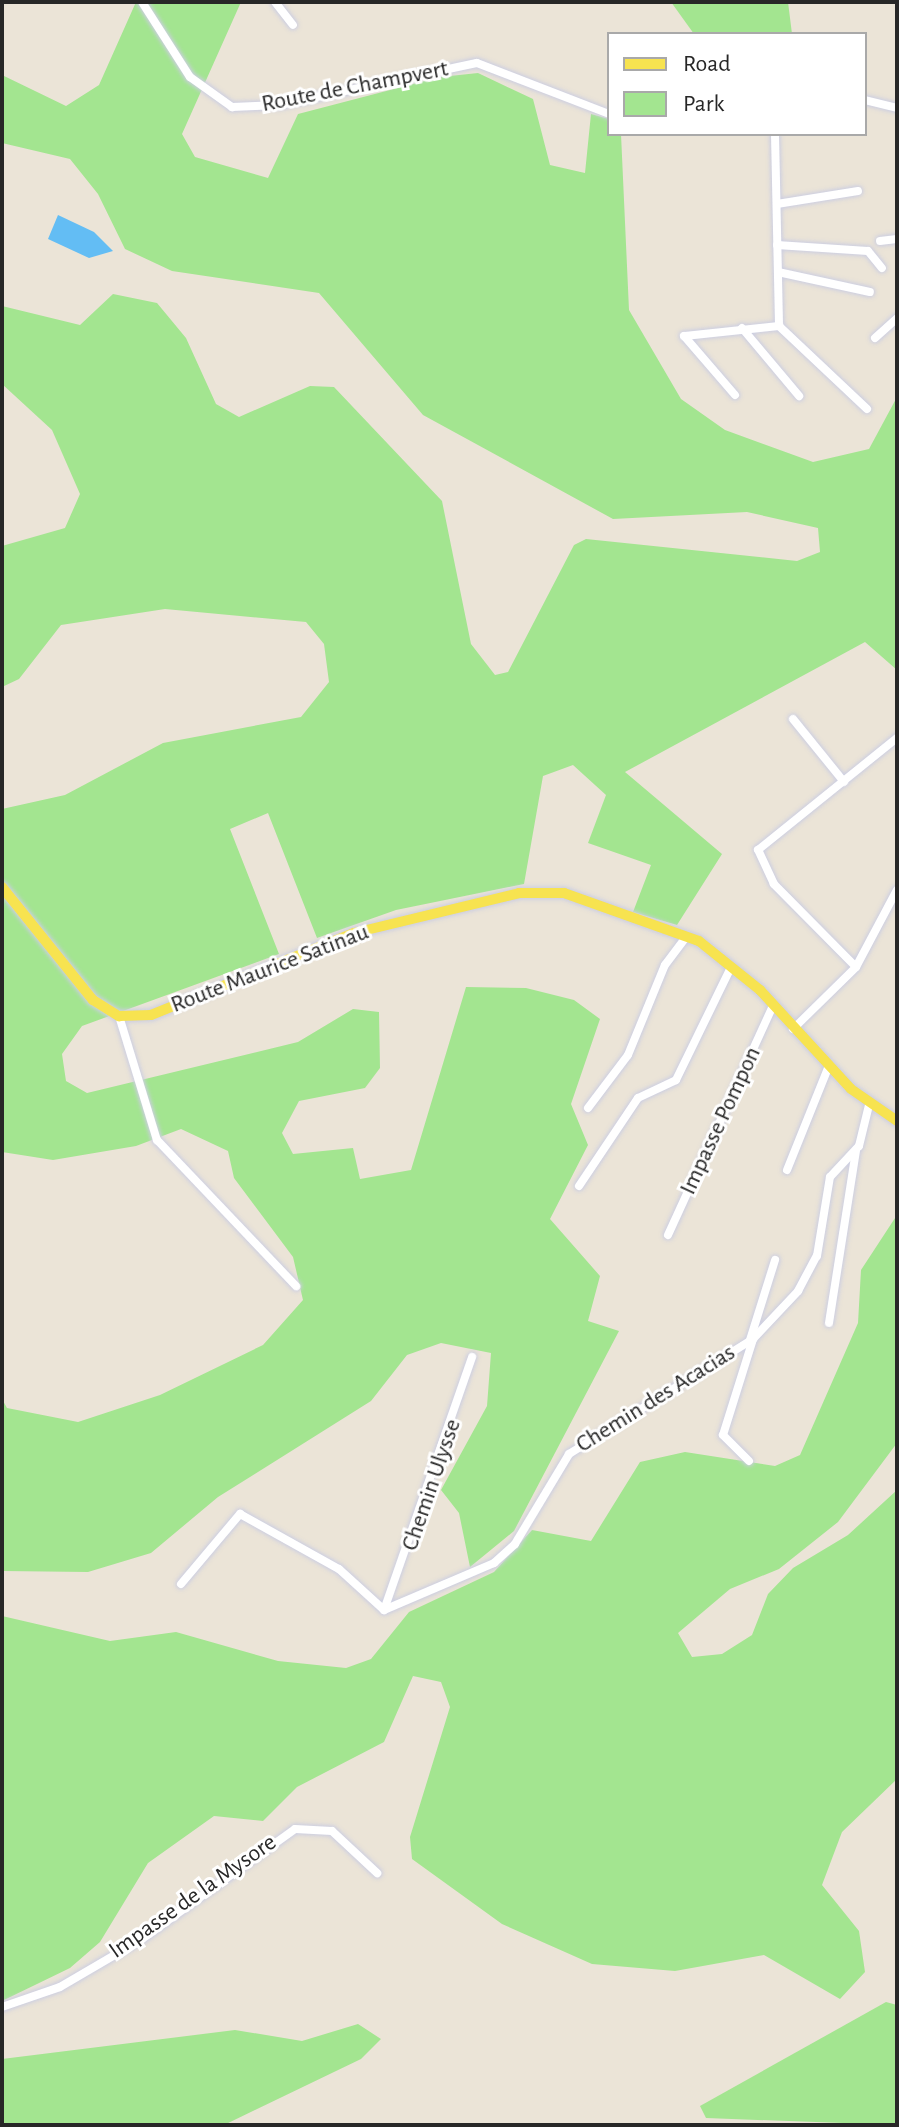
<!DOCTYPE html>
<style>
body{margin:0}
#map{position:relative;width:899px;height:2127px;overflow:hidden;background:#ebe4d7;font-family:"Alegreya Sans",sans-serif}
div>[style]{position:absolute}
.green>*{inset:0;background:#a3e590}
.water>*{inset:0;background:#63bdf4}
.roads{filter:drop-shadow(0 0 2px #cccee1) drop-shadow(0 0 2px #cccee1)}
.minor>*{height:8px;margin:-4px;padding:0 4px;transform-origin:4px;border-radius:4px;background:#fff}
.major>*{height:10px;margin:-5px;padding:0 5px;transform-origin:5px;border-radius:5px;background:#f7e350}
span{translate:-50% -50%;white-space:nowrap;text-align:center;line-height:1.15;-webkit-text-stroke:6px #fff;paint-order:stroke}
.street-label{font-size:24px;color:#272727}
.frame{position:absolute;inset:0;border:4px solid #272727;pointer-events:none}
.legend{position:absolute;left:607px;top:32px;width:260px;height:104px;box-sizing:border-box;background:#fff;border:2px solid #a9a9a9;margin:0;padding:10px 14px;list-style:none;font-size:24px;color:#272727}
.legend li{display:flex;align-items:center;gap:16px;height:40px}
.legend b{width:40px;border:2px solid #a9a9a9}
</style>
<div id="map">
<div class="green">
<i style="clip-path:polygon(136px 2px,241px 2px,182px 134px,195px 157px,268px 178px,298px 114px,440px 77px,478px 73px,533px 99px,550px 165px,585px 173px,591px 114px,609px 119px,609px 134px,621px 134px,629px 310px,681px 399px,725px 430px,813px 462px,869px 449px,897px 397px,897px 670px,865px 642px,625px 772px,722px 854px,677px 925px,633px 912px,651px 865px,588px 843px,606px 795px,573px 765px,543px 776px,524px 884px,396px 910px,317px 938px,268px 813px,230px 829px,279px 954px,82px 1026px,62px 1054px,66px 1081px,87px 1093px,298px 1042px,353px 1009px,379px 1012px,380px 1068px,365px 1088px,299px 1101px,282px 1133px,293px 1154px,353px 1148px,360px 1179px,411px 1170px,466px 987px,526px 988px,574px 1000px,600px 1019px,571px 1104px,588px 1145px,550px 1219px,600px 1276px,588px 1321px,619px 1331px,514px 1531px,470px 1567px,459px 1513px,441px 1490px,487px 1406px,491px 1353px,441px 1343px,407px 1355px,371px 1401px,218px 1497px,151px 1553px,88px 1572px,2px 1571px,2px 1399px,7px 1408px,78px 1422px,160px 1395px,263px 1345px,303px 1300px,293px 1257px,234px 1178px,228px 1151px,181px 1129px,136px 1146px,53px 1160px,2px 1152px,2px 809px,65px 795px,163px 743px,301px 717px,329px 682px,324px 644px,306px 622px,165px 609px,61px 625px,19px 679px,2px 687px,2px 546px,65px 528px,80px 494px,52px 430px,2px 384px,2px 306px,80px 325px,113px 294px,157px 303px,186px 338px,216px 404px,239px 417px,310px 386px,334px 387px,442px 501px,471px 644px,495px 675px,508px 672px,574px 545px,586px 539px,797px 561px,820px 552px,818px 528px,747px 512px,613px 519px,423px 415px,319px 293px,172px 271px,125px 249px,98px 194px,70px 159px,2px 143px,2px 75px,66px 106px,99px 85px)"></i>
<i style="clip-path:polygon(671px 2px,788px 2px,792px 34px,694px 34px)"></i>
<i style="clip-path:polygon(897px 1215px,897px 1443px,838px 1522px,779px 1569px,730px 1589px,678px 1633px,692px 1657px,722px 1654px,752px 1635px,768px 1594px,793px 1568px,848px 1535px,897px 1490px,897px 1779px,842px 1832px,822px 1885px,859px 1931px,865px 1972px,840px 1999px,764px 1955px,675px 1971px,592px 1964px,502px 1924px,412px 1859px,410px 1837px,450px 1707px,441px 1682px,413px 1676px,384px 1742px,297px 1787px,263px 1821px,214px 1816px,148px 1863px,100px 1942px,70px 1968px,2px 2001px,2px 1616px,110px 1641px,176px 1632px,278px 1661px,346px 1668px,371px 1659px,409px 1612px,494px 1572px,532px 1530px,591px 1541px,640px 1462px,685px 1452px,775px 1466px,800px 1455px,858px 1323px,861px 1270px)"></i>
<i style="clip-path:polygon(886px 2002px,897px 2005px,897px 2125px,706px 2118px,700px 2106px)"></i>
<i style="clip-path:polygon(358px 2024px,381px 2039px,361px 2059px,224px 2125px,2px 2125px,2px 2059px,235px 2030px,302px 2041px)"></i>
</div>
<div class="water">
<i style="clip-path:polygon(58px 215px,94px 232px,113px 251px,89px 258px,48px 239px)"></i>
</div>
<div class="roads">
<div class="minor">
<i style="left:142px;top:2px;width:89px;rotate:57.4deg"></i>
<i style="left:190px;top:77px;width:52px;rotate:35.5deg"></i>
<i style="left:232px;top:107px;width:47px;rotate:-2.4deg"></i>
<i style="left:279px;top:105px;width:202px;rotate:-12deg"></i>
<i style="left:477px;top:63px;width:142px;rotate:21.1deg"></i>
<i style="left:275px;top:2px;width:29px;rotate:52deg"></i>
<i style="left:865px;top:100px;width:33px;rotate:14deg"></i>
<i style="left:775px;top:134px;width:192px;rotate:88.8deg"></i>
<i style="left:779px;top:326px;width:121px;rotate:43.3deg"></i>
<i style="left:777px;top:204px;width:82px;rotate:-9.1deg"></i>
<i style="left:880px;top:241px;width:17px;rotate:-7deg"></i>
<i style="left:777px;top:245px;width:91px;rotate:3.8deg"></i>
<i style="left:868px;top:251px;width:22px;rotate:51deg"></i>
<i style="left:778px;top:272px;width:94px;rotate:12.3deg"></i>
<i style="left:742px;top:328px;width:89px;rotate:50deg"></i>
<i style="left:875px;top:338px;width:30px;rotate:-42deg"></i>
<i style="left:735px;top:395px;width:78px;rotate:-130.8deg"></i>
<i style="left:684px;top:336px;width:96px;rotate:-6deg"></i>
<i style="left:793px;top:719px;width:81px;rotate:51deg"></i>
<i style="left:856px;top:967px;width:117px;rotate:-134.7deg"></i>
<i style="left:774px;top:884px;width:38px;rotate:-115deg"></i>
<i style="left:758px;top:850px;width:179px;rotate:-38.9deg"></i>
<i style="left:119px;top:1016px;width:130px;rotate:73deg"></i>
<i style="left:157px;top:1140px;width:202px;rotate:46.4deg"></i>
<i style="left:793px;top:1029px;width:88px;rotate:-44.5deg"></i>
<i style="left:856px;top:967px;width:87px;rotate:-62deg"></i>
<i style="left:588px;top:1108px;width:66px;rotate:-53deg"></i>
<i style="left:628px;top:1055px;width:97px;rotate:-67.7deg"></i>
<i style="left:665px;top:965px;width:36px;rotate:-53deg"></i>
<i style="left:787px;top:1170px;width:110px;rotate:-68.1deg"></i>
<i style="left:579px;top:1186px;width:106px;rotate:-56.2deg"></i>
<i style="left:638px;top:1098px;width:42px;rotate:-25.3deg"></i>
<i style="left:676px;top:1080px;width:126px;rotate:-64deg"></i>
<i style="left:668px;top:1235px;width:252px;rotate:-65.4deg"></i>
<i style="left:829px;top:1323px;width:174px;rotate:-81.1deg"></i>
<i style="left:750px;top:1340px;width:84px;rotate:-72.6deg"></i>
<i style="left:749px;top:1461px;width:37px;rotate:-135deg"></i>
<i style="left:723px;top:1435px;width:101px;rotate:-72.6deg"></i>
<i style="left:181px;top:1584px;width:92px;rotate:-49.9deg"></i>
<i style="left:240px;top:1514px;width:113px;rotate:29.1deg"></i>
<i style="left:339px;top:1569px;width:61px;rotate:42.3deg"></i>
<i style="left:384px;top:1610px;width:120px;rotate:-23.1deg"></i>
<i style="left:494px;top:1563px;width:28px;rotate:-42deg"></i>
<i style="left:515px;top:1544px;width:105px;rotate:-59deg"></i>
<i style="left:569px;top:1454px;width:217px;rotate:-32deg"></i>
<i style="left:753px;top:1339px;width:66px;rotate:-46.8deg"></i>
<i style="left:798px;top:1291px;width:40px;rotate:-62deg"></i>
<i style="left:817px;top:1256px;width:80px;rotate:-80.7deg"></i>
<i style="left:830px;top:1177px;width:42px;rotate:-46.9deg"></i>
<i style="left:859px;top:1146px;width:42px;rotate:-76.3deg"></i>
<i style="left:384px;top:1610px;width:268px;rotate:-70.8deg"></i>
<i style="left:2px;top:2007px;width:61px;rotate:-19deg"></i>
<i style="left:60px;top:1987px;width:95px;rotate:-30.3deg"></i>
<i style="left:142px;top:1939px;width:188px;rotate:-35.7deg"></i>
<i style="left:295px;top:1829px;width:37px;rotate:3deg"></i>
<i style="left:332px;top:1831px;width:62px;rotate:43deg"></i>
</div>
<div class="major">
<i style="left:2px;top:887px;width:145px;rotate:51.2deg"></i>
<i style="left:93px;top:1000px;width:31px;rotate:32deg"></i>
<i style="left:119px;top:1016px;width:32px;rotate:-2deg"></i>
<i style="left:151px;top:1015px;width:219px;rotate:-22deg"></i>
<i style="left:354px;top:933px;width:170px;rotate:-13.6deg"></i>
<i style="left:519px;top:893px;width:45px"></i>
<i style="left:564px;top:893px;width:143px;rotate:19.6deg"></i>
<i style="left:699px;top:941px;width:78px;rotate:38.8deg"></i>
<i style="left:760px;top:990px;width:134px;rotate:47.4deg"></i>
<i style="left:851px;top:1089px;width:56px;rotate:34.8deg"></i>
</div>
</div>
<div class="street-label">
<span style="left:355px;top:87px;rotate:-11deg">Route de Champvert</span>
<span style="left:270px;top:969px;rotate:-21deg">Route Maurice Satinau</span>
<span style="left:721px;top:1121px;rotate:-65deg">Impasse Pompon</span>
<span style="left:656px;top:1399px;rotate:-32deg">Chemin des Acacias</span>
<span style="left:432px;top:1485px;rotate:-71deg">Chemin Ulysse</span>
<span style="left:193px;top:1897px;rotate:-35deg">Impasse de la Mysore</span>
</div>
<div class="frame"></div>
<ul class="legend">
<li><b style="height:10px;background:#f7e350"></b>Road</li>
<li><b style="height:22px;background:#a3e590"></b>Park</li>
</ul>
</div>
